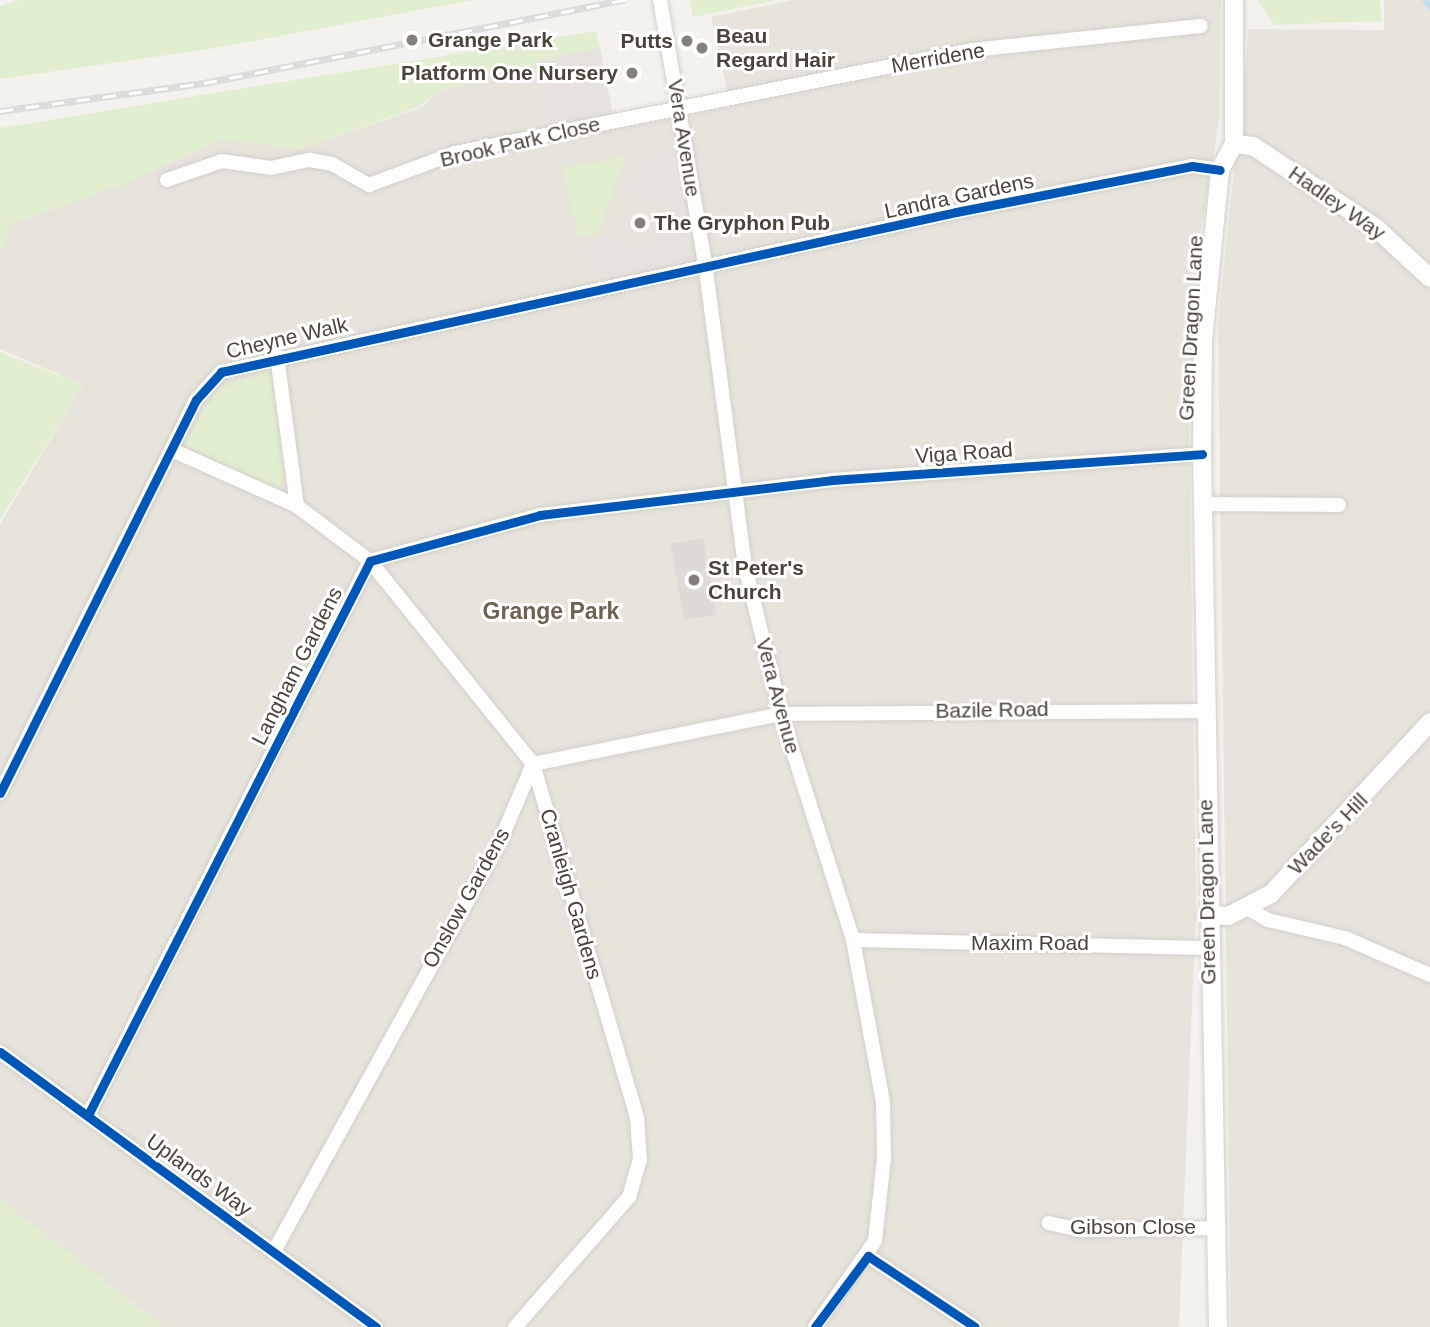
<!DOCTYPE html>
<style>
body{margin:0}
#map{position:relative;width:1430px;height:1327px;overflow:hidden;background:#f4f2ee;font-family:Arial,sans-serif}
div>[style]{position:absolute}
.residential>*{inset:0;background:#e7e4dc}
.green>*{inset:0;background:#e1eecf}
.parking>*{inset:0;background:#e6e3df;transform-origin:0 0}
.stream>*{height:4.5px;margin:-2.25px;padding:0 2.25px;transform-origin:2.25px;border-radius:2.25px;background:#c0ddf1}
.building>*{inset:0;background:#dedbd6;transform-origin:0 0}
.roads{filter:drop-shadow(0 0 2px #d2d0cb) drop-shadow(0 0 2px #d2d0cb)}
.minor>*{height:14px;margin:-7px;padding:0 7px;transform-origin:7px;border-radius:7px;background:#fdfdfc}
.tertiary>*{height:18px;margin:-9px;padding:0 9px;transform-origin:9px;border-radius:9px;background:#fdfdfc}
.rail>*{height:7px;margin-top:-3.5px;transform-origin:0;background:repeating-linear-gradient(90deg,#fff 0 13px,#dbdbda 0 26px);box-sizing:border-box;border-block:2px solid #dbdbda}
.cycleway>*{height:9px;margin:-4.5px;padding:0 4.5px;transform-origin:4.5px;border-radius:4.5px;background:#0057b8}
.dots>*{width:19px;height:19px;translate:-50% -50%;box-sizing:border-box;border:4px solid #fff;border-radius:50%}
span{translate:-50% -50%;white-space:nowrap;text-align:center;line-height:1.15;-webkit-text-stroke:6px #fff;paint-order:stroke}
.poi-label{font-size:21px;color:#4b4439;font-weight:700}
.left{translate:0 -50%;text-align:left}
.right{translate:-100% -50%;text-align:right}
.street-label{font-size:21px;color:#4b4439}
.neighbourhood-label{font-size:23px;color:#6e6250;font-weight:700}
</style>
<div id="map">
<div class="residential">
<i style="clip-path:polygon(793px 0,1221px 0,1219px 122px,1200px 236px,1189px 434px,1196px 907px,1179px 1327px,164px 1327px,0 1200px,0 524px,83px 385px,0 349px,0 255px,10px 224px,132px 181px,220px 139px,299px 149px,420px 108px,441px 90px,538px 63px,557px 140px,731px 107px,711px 17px)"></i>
<i style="clip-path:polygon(1384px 0,1430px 0,1430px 1327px,1231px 1327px,1218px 324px,1249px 29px,1384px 30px)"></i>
</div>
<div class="green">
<i style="clip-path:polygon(19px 0,473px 0,209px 49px,0 79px,0 6px)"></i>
<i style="clip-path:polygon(689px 0,777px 0,693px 17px)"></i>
<i style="clip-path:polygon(1258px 0,1380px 0,1381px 21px,1274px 25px)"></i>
<i style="clip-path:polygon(596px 31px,600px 48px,441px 90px,419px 107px,299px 149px,220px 139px,132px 181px,10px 224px,0 255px,0 128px)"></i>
<i style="clip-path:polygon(625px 157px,598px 234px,579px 237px,562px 168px)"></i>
<i style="clip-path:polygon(0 352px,83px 385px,0 520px)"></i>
<i style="clip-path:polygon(270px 369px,288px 476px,276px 492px,185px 445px,215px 391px)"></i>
<i style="clip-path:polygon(0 1200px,164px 1327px,0 1327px)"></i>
</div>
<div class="parking">
<i style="left:600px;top:48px;width:73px;height:64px;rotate:79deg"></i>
<i style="clip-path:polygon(670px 152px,687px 259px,589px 277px,580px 250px,611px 235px,640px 250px,661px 208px,623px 187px,649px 154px)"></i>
</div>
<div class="stream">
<i style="left:1425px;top:0;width:8px;rotate:50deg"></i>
</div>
<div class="building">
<i style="left:703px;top:538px;width:78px;height:33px;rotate:80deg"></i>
</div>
<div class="roads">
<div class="minor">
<i style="left:660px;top:0;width:274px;rotate:80.3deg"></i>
<i style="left:706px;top:270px;width:299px;rotate:82.5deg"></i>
<i style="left:745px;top:566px;width:152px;rotate:76.3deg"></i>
<i style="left:781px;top:714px;width:237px;rotate:72.3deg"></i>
<i style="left:853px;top:940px;width:165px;rotate:79.5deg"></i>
<i style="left:883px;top:1102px;width:56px;rotate:89deg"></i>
<i style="left:884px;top:1158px;width:83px;rotate:96.2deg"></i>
<i style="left:875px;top:1241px;width:105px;rotate:124.9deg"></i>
<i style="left:167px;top:180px;width:58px;rotate:-19.1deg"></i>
<i style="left:222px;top:161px;width:49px;rotate:8.1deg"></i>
<i style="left:271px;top:168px;width:40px;rotate:-12deg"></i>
<i style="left:310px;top:160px;width:22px;rotate:10deg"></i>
<i style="left:332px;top:164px;width:43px;rotate:29.6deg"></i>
<i style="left:369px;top:185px;width:92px;rotate:-20.4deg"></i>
<i style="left:455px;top:153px;width:527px;rotate:-11.27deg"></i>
<i style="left:972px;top:50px;width:230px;rotate:-6deg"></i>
<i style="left:277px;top:356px;width:151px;rotate:82.4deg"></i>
<i style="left:172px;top:450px;width:137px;rotate:24.1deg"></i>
<i style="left:297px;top:506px;width:91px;rotate:37deg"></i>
<i style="left:370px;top:561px;width:260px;rotate:51.2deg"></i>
<i style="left:533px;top:764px;width:369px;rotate:73.6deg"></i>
<i style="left:637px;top:1118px;width:41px;rotate:85.8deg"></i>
<i style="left:640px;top:1159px;width:40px;rotate:106deg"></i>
<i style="left:629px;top:1197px;width:173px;rotate:131.2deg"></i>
<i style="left:1203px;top:504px;width:136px;rotate:0.4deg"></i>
<i style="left:0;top:793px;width:439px;rotate:-63.5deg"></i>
<i style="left:196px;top:400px;width:38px;rotate:-48deg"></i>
<i style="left:221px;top:372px;width:752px;rotate:-12.28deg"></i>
<i style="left:956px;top:212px;width:240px;rotate:-11deg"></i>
<i style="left:1192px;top:166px;width:28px;rotate:8deg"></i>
<i style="left:1249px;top:909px;width:22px;rotate:30deg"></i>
<i style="left:1268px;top:920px;width:79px;rotate:13.2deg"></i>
<i style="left:1345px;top:938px;width:93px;rotate:23.5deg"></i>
<i style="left:853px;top:940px;width:354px;rotate:1.3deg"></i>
<i style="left:0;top:1052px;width:466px;rotate:36.2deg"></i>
<i style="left:88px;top:1115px;width:622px;rotate:-63.02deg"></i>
<i style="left:370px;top:561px;width:176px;rotate:-15.1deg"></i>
<i style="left:540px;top:515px;width:294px;rotate:-6.8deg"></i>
<i style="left:832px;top:480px;width:371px;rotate:-4deg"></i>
<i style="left:1049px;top:1223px;width:31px;rotate:13deg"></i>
<i style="left:1079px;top:1230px;width:138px;rotate:-0.8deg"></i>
<i style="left:274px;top:1251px;width:470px;rotate:-61.1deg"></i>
<i style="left:501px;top:839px;width:82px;rotate:-66.9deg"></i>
<i style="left:533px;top:764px;width:253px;rotate:-11.4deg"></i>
<i style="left:781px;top:714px;width:423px;rotate:-0.4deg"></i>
<i style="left:868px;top:1256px;width:128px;rotate:33.6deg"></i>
</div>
<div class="tertiary">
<i style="left:1234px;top:144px;width:19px;rotate:6deg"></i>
<i style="left:1253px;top:146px;width:146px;rotate:33.6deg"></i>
<i style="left:1375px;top:227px;width:75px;rotate:42.8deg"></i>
<i style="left:1207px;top:915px;width:21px;rotate:3deg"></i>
<i style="left:1228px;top:916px;width:48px;rotate:-27.1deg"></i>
<i style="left:1271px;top:894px;width:234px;rotate:-47.2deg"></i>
<i style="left:1218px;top:1327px;width:873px;rotate:-91.05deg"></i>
<i style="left:1202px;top:454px;width:113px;rotate:-89.5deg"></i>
<i style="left:1203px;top:341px;width:172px;rotate:-84.3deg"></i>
<i style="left:1220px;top:170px;width:30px;rotate:-62deg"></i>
<i style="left:1234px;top:144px;width:144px;rotate:-90deg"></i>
</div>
</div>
<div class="rail">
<i style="left:0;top:111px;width:206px;rotate:-7.8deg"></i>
<i style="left:204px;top:83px;width:429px;rotate:-11.2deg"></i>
</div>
<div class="cycleway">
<i style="left:0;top:793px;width:439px;rotate:-63.5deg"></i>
<i style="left:196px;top:400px;width:38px;rotate:-48deg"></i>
<i style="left:221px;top:372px;width:752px;rotate:-12.28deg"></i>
<i style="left:956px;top:212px;width:240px;rotate:-11deg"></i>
<i style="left:1192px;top:166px;width:28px;rotate:8deg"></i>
<i style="left:0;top:1052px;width:466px;rotate:36.2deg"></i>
<i style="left:88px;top:1115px;width:622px;rotate:-63.02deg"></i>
<i style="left:370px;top:561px;width:176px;rotate:-15.1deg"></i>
<i style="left:540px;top:515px;width:294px;rotate:-6.8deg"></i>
<i style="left:832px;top:480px;width:371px;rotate:-4deg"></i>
<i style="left:815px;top:1327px;width:89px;rotate:-53.3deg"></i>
<i style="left:868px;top:1256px;width:128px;rotate:33.6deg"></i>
</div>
<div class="dots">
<i style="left:412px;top:40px;background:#868178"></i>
<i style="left:687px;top:41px;background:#868178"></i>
<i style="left:702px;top:48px;background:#868178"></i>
<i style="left:632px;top:73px;background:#868178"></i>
<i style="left:640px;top:223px;background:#868178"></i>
<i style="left:694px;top:580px;background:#868178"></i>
</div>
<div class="poi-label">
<span class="left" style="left:716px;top:48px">Beau<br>Regard Hair</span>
<span class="left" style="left:428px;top:40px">Grange Park</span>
<span class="right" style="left:673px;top:41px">Putts</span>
<span class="right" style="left:618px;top:73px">Platform One Nursery</span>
<span class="left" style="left:654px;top:223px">The Gryphon Pub</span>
<span class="left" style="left:708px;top:580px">St Peter's<br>Church</span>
</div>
<div class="street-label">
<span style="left:938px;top:58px;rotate:-10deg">Merridene</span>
<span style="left:684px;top:138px;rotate:81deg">Vera Avenue</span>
<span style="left:520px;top:142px;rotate:-13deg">Brook Park Close</span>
<span style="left:959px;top:196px;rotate:-12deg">Landra Gardens</span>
<span style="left:1337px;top:203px;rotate:35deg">Hadley Way</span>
<span style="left:1191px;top:328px;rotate:-87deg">Green Dragon Lane</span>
<span style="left:287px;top:338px;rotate:-13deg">Cheyne Walk</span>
<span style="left:964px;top:453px;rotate:-4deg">Viga Road</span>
<span style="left:297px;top:666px;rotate:-63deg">Langham Gardens</span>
<span style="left:778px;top:696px;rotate:75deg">Vera Avenue</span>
<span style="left:992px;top:710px;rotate:-1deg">Bazile Road</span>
<span style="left:1328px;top:834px;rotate:-46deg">Wade's Hill</span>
<span style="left:1207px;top:892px;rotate:-91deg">Green Dragon Lane</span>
<span style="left:571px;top:894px;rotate:74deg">Cranleigh Gardens</span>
<span style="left:466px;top:898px;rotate:-61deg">Onslow Gardens</span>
<span style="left:1030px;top:943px">Maxim Road</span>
<span style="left:199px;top:1175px;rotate:36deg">Uplands Way</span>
<span style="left:1133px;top:1227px">Gibson Close</span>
</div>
<div class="neighbourhood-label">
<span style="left:551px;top:611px">Grange Park</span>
</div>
</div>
